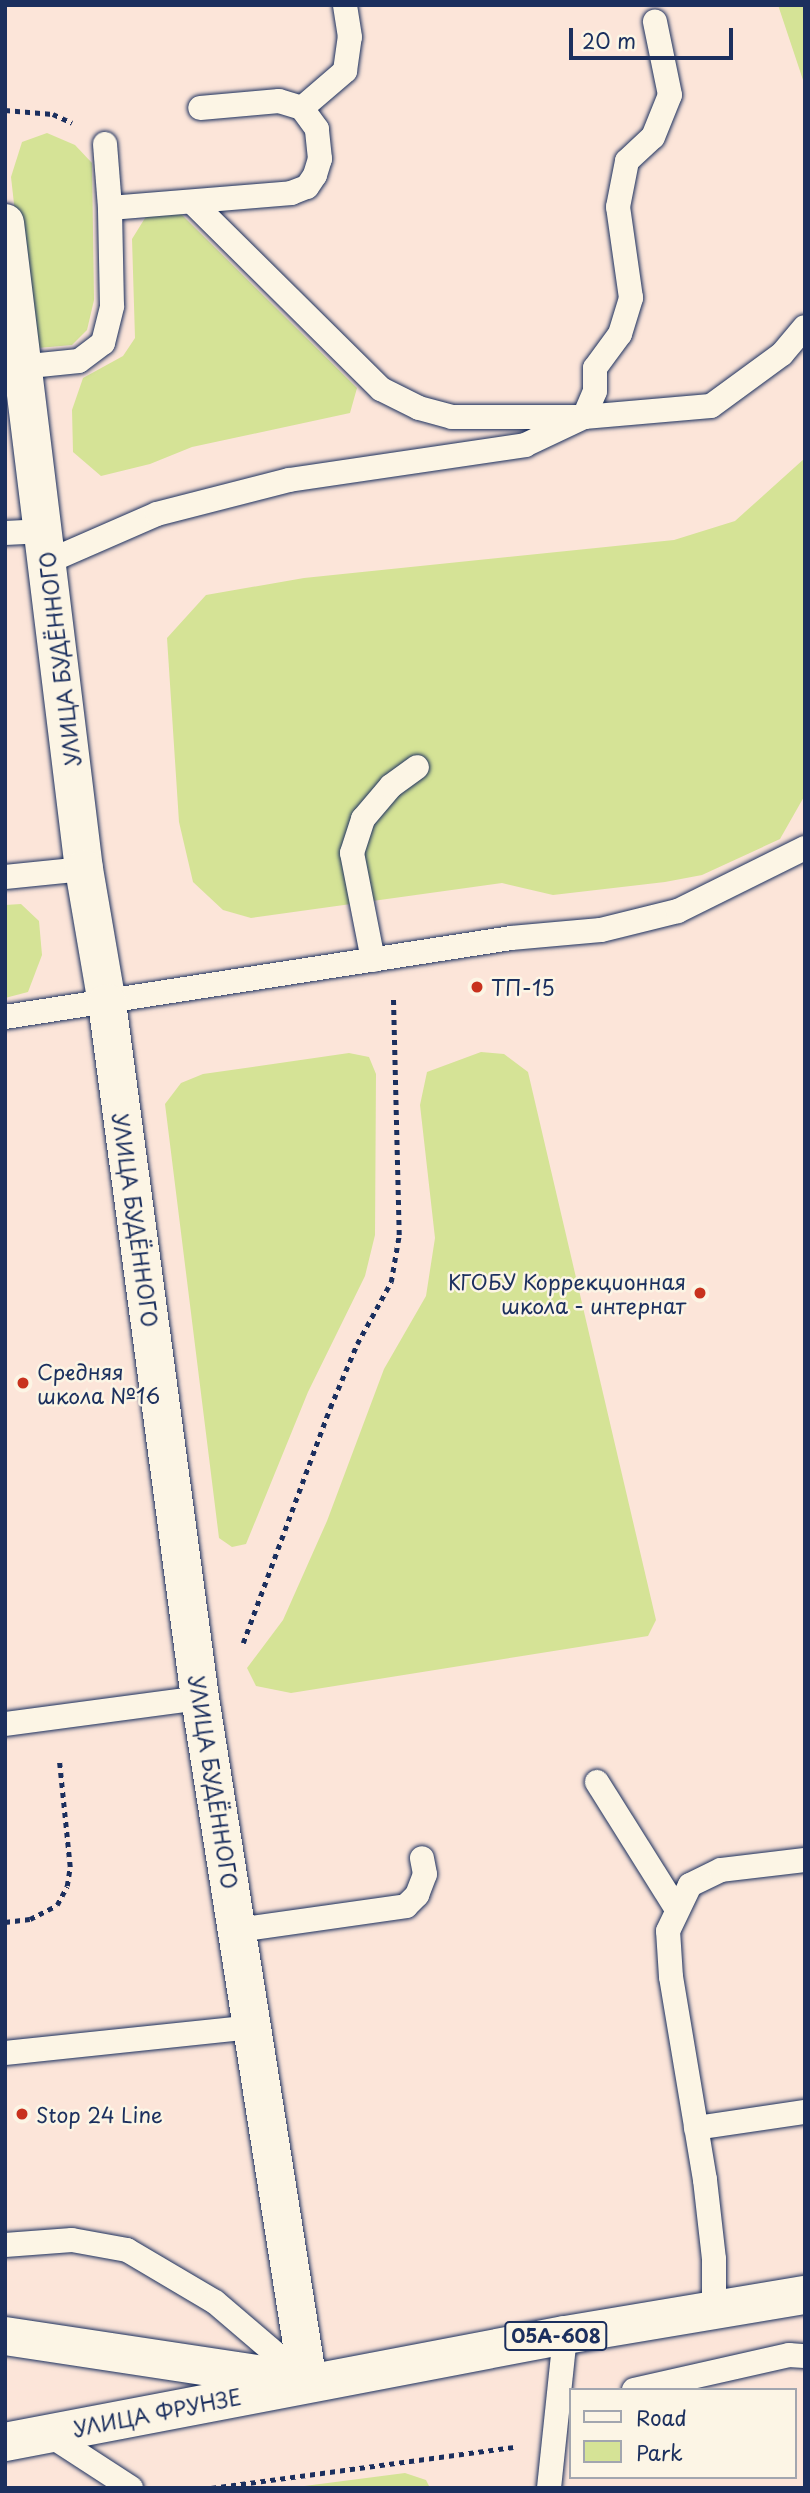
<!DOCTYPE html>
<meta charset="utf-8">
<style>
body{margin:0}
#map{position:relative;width:810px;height:2493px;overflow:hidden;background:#fce5d9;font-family:"Playpen Sans",sans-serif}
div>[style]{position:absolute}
.green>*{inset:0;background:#d5e396}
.path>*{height:4.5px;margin-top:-2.25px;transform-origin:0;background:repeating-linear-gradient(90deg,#1b2f5e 0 5px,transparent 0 10px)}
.roads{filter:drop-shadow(0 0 2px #1b2f5e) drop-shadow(0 0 2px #1b2f5e)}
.service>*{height:24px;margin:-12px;padding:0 12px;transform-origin:12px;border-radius:12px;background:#fcf5e5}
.secondary>*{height:38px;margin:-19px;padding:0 19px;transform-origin:19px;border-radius:19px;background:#fcf5e5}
.primary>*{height:38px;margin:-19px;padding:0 19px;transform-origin:19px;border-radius:19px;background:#fcf5e5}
.dots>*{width:19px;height:19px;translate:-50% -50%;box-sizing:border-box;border:4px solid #fcf5e5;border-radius:50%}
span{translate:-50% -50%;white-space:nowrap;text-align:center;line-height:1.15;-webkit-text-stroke:5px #fcf5e5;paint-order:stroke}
.shield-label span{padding:2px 5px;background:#fcf5e5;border:2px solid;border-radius:5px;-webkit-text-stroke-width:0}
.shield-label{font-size:19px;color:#1b2f5e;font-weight:700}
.street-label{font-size:21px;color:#1b2f5e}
.poi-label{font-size:21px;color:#1b2f5e}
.left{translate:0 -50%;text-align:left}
.right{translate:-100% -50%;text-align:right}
.frame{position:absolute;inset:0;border:7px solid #1b2f5e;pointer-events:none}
.legend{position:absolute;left:569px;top:2388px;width:228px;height:91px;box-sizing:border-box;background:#fcf5e5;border:2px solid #a2a6af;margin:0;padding:9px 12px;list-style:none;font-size:21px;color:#1b2f5e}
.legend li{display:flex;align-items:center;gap:14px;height:35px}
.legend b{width:35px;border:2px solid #a2a6af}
.scale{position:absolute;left:569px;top:28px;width:164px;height:32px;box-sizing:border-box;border:4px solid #1b2f5e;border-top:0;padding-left:9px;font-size:21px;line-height:24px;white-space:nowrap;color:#1b2f5e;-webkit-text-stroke:5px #fcf5e5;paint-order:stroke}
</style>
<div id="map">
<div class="green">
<i style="clip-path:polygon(778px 5px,805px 5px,805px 86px)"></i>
<i style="clip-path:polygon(47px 133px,75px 145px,92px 163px,94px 300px,87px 330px,72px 345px,38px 348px,29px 337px,11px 177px,22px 142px)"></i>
<i style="clip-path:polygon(150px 210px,181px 214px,357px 388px,350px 413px,192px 447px,150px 464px,101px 476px,73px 452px,72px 410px,83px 378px,123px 356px,135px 338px,132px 239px)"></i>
<i style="clip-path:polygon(805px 458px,805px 795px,780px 839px,702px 875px,665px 882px,553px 895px,502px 883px,251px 918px,223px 910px,193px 882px,179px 822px,167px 638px,206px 595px,304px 578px,674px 540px,735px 521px)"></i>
<i style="clip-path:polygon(21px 904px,39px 921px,42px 955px,28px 992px,5px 998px,5px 905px)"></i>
<i style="clip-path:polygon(481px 1052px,504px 1054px,528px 1072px,656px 1620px,648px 1636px,291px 1693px,256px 1686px,247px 1668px,283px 1620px,327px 1521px,384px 1369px,426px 1296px,435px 1238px,420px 1105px,427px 1072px)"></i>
<i style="clip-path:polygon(349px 1053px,369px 1057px,376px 1074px,375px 1235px,365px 1276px,308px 1392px,246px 1544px,232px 1547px,219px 1538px,165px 1104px,181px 1083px,203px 1074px)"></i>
<i style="clip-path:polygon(405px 2473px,426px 2480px,430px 2488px,289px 2488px)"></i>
</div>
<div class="path">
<i style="left:5px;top:110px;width:48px;rotate:4.8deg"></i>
<i style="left:53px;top:114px;width:21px;rotate:25deg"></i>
<i style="left:243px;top:1643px;width:251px;rotate:-69.7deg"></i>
<i style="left:330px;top:1408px;width:69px;rotate:-67.1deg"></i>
<i style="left:357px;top:1344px;width:71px;rotate:-61.3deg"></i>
<i style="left:391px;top:1282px;width:48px;rotate:-80.3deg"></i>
<i style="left:399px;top:1235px;width:239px;rotate:-91.4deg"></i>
<i style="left:5px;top:1922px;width:25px;rotate:-7deg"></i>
<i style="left:30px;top:1919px;width:30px;rotate:-27deg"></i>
<i style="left:57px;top:1905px;width:21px;rotate:-62deg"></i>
<i style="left:67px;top:1886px;width:19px;rotate:-81deg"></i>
<i style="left:70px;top:1867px;width:109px;rotate:-95.8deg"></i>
<i style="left:211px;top:2488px;width:305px;rotate:-7.7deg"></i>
</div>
<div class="roads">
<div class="service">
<i style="left:302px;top:108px;width:57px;rotate:-40.7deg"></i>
<i style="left:345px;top:71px;width:34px;rotate:-82deg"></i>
<i style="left:350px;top:37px;width:32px;rotate:-99deg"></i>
<i style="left:105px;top:144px;width:64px;rotate:85.5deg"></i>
<i style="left:192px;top:202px;width:266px;rotate:44.7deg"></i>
<i style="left:381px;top:389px;width:42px;rotate:26.6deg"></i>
<i style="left:419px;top:408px;width:34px;rotate:15deg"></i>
<i style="left:452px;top:417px;width:132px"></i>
<i style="left:584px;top:417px;width:127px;rotate:-5deg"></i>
<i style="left:711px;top:406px;width:88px;rotate:-36.2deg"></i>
<i style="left:782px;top:354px;width:35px;rotate:-50deg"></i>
<i style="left:20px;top:367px;width:59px;rotate:-5.8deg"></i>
<i style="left:79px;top:361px;width:30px;rotate:-37deg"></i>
<i style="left:103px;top:343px;width:38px;rotate:-76deg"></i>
<i style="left:112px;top:306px;width:98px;rotate:-91.2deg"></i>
<i style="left:110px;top:208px;width:182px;rotate:-4.7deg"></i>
<i style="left:291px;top:193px;width:17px;rotate:-21deg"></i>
<i style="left:307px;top:187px;width:14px;rotate:-56deg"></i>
<i style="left:315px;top:175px;width:17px;rotate:-73deg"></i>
<i style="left:320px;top:159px;width:30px;rotate:-96deg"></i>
<i style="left:317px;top:129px;width:26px;rotate:-126deg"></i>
<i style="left:302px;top:108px;width:24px;rotate:-163deg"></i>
<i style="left:279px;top:101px;width:79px;rotate:174.9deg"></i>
<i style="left:5px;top:533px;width:40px;rotate:-2.9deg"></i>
<i style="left:47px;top:562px;width:120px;rotate:-23.6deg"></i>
<i style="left:157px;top:514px;width:136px;rotate:-14.4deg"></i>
<i style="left:289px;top:480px;width:239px;rotate:-8.4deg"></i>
<i style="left:525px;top:445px;width:65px;rotate:-25.4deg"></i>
<i style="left:584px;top:417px;width:28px;rotate:-67deg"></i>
<i style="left:595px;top:391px;width:23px;rotate:-90deg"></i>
<i style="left:595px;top:368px;width:42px;rotate:-53.7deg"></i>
<i style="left:620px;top:334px;width:38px;rotate:-73deg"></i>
<i style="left:631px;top:298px;width:92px;rotate:-98.1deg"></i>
<i style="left:618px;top:207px;width:47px;rotate:-78.9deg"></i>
<i style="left:627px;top:161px;width:35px;rotate:-43deg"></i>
<i style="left:653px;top:137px;width:45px;rotate:-68deg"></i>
<i style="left:670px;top:95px;width:75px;rotate:-101.6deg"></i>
<i style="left:5px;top:877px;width:79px;rotate:-5.8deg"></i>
<i style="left:373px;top:960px;width:109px;rotate:-101.1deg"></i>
<i style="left:352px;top:853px;width:36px;rotate:-72deg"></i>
<i style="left:363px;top:819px;width:43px;rotate:-49.7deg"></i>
<i style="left:391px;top:786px;width:32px;rotate:-36deg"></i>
<i style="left:5px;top:1017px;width:512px;rotate:-8.87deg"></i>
<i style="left:511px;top:938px;width:90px;rotate:-5.1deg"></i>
<i style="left:601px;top:930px;width:79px;rotate:-13.9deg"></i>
<i style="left:678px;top:911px;width:142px;rotate:-26.4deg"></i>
<i style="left:5px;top:1724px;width:197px;rotate:-7.6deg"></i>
<i style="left:597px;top:1782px;width:149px;rotate:57.9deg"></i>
<i style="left:238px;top:1930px;width:170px;rotate:-8.1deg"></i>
<i style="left:406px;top:1906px;width:16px;rotate:-45deg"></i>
<i style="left:417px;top:1895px;width:22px;rotate:-69deg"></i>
<i style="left:425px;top:1874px;width:16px;rotate:-101deg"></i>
<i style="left:5px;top:2053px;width:248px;rotate:-6deg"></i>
<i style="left:696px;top:2128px;width:110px;rotate:-8.4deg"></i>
<i style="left:5px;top:2245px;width:67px;rotate:-4.3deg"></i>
<i style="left:72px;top:2240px;width:56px;rotate:10.3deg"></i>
<i style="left:127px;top:2250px;width:102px;rotate:30.6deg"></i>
<i style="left:215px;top:2302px;width:118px;rotate:40.5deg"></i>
<i style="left:714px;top:2310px;width:51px;rotate:-90deg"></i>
<i style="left:714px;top:2259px;width:80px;rotate:-96.5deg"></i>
<i style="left:705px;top:2180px;width:206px;rotate:-99.5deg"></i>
<i style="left:671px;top:1977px;width:46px;rotate:-93.7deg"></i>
<i style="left:668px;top:1931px;width:51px;rotate:-64.4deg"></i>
<i style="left:690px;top:1885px;width:34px;rotate:-26deg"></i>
<i style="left:721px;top:1870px;width:85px;rotate:-6.8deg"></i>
<i style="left:634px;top:2390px;width:159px;rotate:-12.7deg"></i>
<i style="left:789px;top:2355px;width:16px;rotate:4deg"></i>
<i style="left:48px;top:2434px;width:99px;rotate:33deg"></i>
<i style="left:549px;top:2488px;width:154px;rotate:-84deg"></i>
</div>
<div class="secondary">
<i style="left:5px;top:223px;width:651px;rotate:83.03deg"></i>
<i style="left:84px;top:869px;width:136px;rotate:80.3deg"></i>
<i style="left:107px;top:1003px;width:701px;rotate:82.38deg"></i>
<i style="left:200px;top:1698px;width:692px;rotate:81.03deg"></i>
</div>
<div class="primary">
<i style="left:5px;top:2336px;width:280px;rotate:8.6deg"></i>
<i style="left:5px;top:2442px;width:570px;rotate:-10.82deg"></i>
<i style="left:565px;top:2335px;width:243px;rotate:-9.5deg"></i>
</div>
</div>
<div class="dots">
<i style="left:477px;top:987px;background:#c8321e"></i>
<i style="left:700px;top:1293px;background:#c8321e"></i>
<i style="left:23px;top:1383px;background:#c8321e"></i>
<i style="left:22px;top:2114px;background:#c8321e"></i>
</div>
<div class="shield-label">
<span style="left:556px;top:2336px">05А-608</span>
</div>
<div class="street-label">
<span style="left:59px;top:659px;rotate:-97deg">УЛИЦА БУДЁННОГО</span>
<span style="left:136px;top:1220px;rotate:82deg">УЛИЦА БУДЁННОГО</span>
<span style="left:214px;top:1782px;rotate:81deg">УЛИЦА БУДЁННОГО</span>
<span style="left:157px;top:2412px;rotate:-11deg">УЛИЦА ФРУНЗЕ</span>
</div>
<div class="poi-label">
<span class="left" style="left:491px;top:987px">ТП-15</span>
<span class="right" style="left:686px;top:1293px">КГОБУ Коррекционная<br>школа - интернат</span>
<span class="left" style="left:37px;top:1383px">Средняя<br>школа №16</span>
<span class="left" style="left:36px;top:2114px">Stop 24 Line</span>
</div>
<div class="frame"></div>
<ul class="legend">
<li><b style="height:9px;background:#fcf5e5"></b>Road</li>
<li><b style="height:19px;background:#d5e396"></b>Park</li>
</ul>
<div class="scale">20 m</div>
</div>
